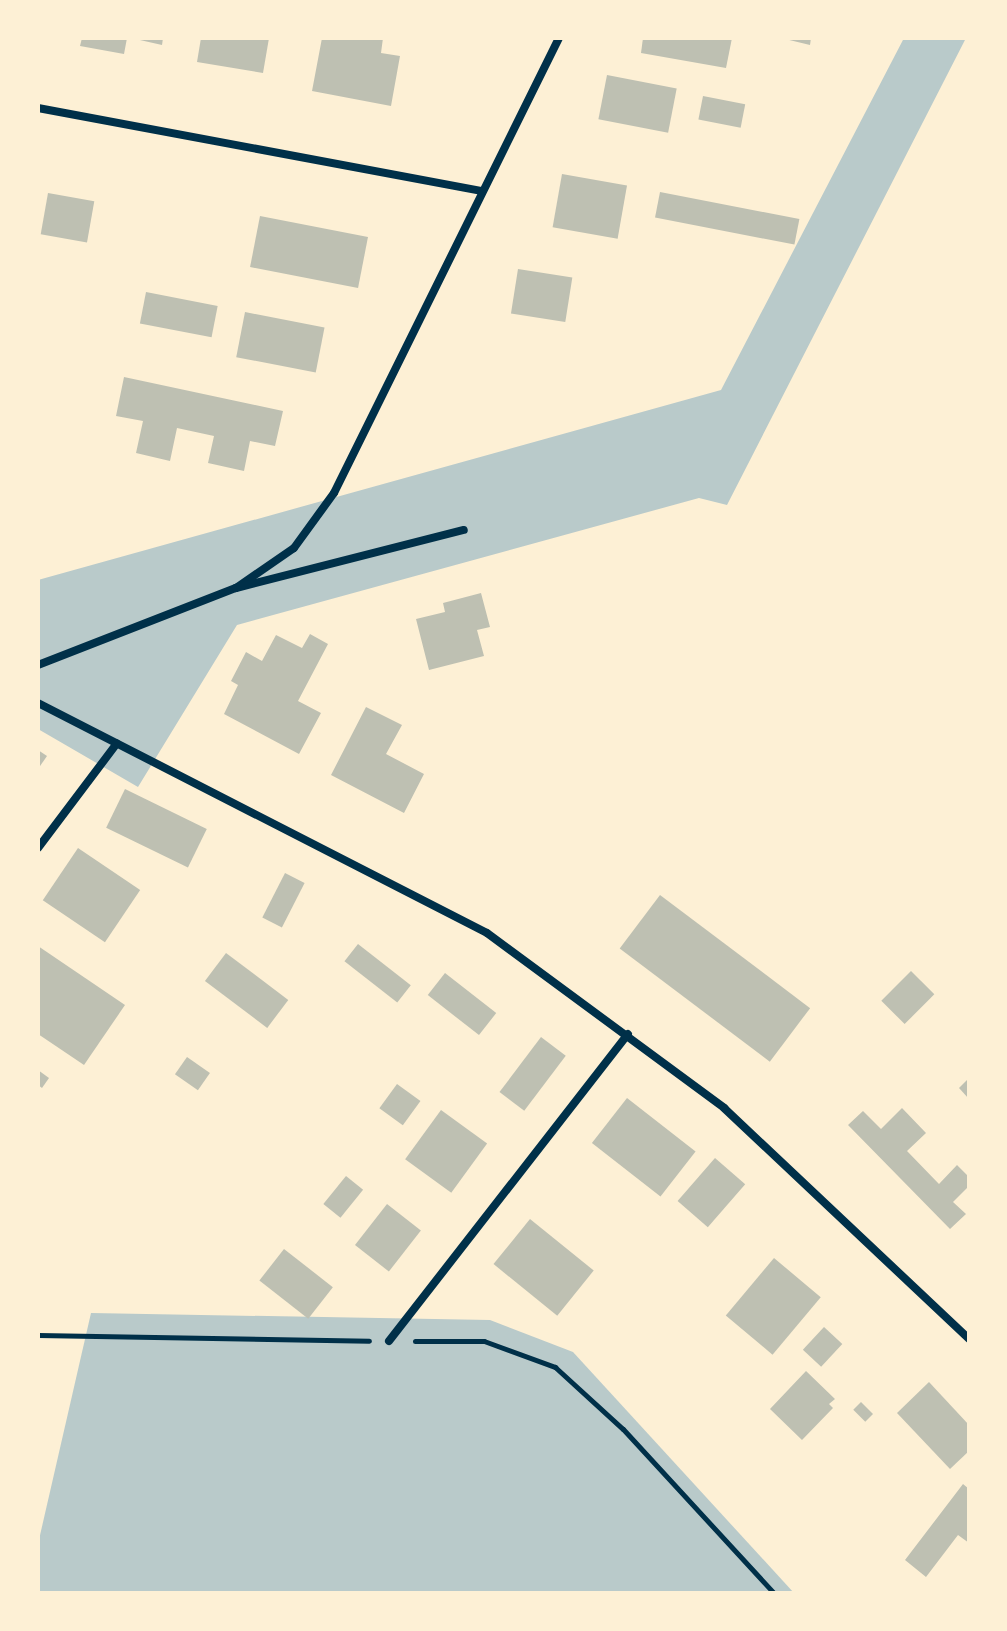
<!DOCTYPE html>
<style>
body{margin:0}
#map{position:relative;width:1007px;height:1631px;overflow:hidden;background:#fdf0d5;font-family:Poppins,sans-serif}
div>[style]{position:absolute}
.green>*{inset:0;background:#b9caca}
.building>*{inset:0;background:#bec0b2;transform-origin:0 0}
.path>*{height:5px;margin:-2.5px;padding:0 2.5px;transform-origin:2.5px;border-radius:2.5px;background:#003049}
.minor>*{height:8px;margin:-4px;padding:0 4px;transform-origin:4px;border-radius:4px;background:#003049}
span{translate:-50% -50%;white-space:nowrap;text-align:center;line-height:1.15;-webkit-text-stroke:8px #fdf0d5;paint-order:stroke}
.frame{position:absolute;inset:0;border:40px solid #fdf0d5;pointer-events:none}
</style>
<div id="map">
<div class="green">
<i style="clip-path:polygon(904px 38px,966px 38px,727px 505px,699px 498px,237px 625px,138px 787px,38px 729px,38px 580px,721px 390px)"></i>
<i style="clip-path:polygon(91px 1313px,490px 1320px,573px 1352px,794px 1593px,38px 1593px,38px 1544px)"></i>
</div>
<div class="building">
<i style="clip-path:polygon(82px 38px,127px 38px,124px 54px,80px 46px)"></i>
<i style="clip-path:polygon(131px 38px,163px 38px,162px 45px)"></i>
<i style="clip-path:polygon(201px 38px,269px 38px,263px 73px,197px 62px)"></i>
<i style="clip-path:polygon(322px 38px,383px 38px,381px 53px,400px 56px,391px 106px,312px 91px)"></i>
<i style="clip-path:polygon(643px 38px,732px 38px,726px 68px,641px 53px)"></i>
<i style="clip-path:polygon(781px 38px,811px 38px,810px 45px)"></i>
<i style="left:607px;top:75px;width:71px;height:45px;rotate:11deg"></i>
<i style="left:703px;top:96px;width:43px;height:24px;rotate:11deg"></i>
<i style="left:562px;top:174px;width:66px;height:54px;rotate:10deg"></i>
<i style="left:660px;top:192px;width:142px;height:26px;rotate:11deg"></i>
<i style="left:48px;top:193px;width:47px;height:42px;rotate:10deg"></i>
<i style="left:260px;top:216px;width:110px;height:52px;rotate:11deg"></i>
<i style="left:518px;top:269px;width:55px;height:45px;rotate:9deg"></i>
<i style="left:146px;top:292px;width:73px;height:32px;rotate:11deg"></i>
<i style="left:245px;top:312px;width:81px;height:46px;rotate:11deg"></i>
<i style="clip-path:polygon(124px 377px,283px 411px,275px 446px,250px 441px,244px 471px,208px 463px,214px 436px,177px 428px,170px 461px,136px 453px,143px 421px,116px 416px)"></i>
<i style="clip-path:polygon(481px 593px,490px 627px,477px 630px,484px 656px,429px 670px,416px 619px,445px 612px,443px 603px)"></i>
<i style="clip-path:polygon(310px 634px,328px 644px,298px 701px,321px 713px,299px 754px,224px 714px,238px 685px,231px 681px,246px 652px,262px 661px,276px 635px,302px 648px)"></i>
<i style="clip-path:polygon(366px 707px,402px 725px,386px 754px,424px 774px,404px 813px,331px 775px)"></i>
<i style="clip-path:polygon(38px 750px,47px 756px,38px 769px)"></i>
<i style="left:125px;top:789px;width:91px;height:43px;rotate:26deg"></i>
<i style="left:78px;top:848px;width:75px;height:63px;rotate:34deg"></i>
<i style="left:285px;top:873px;width:22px;height:50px;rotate:27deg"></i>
<i style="left:660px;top:895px;width:188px;height:67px;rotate:37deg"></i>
<i style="left:358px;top:944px;width:67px;height:22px;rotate:38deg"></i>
<i style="clip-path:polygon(38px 946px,125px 1005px,84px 1065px,38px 1034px)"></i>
<i style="left:226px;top:953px;width:78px;height:35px;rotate:37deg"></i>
<i style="left:911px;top:971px;width:33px;height:42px;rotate:45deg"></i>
<i style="left:445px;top:973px;width:65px;height:28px;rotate:38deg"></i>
<i style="left:541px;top:1037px;width:31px;height:69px;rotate:37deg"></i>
<i style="left:187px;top:1057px;width:28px;height:21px;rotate:35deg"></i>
<i style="clip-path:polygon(38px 1070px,49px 1078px,42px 1088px,38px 1085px)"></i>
<i style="clip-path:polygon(969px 1078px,969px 1099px,959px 1088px)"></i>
<i style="left:397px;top:1084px;width:29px;height:30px;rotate:36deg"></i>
<i style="left:627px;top:1098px;width:87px;height:57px;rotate:38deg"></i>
<i style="clip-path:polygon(902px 1108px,926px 1133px,907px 1151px,939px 1184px,957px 1165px,969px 1177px,969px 1186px,953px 1202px,966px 1214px,950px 1229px,848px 1125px,863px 1111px,881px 1129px)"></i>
<i style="left:441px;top:1110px;width:57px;height:61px;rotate:36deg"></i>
<i style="left:715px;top:1158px;width:40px;height:57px;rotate:41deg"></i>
<i style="left:346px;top:1176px;width:22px;height:36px;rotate:39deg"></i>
<i style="left:387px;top:1204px;width:43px;height:52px;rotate:38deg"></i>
<i style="left:530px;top:1219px;width:82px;height:58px;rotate:39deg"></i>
<i style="left:284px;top:1249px;width:62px;height:40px;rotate:38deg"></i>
<i style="left:774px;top:1258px;width:61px;height:75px;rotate:40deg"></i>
<i style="left:824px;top:1327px;width:25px;height:31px;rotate:43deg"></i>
<i style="clip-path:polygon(806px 1371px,835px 1399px,829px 1404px,833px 1408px,802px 1440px,770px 1409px)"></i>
<i style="clip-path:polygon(929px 1382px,969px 1425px,969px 1451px,950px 1469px,897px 1413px)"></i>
<i style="left:861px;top:1402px;width:17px;height:11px;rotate:45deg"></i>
<i style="clip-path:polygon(963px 1484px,969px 1489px,969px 1543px,958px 1535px,926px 1577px,905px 1560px)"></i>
</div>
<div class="path">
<i style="left:38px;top:1335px;width:331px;rotate:1deg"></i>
<i style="left:415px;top:1341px;width:69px"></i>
<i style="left:484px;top:1341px;width:76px;rotate:20.1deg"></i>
<i style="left:555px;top:1367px;width:92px;rotate:42.4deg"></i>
<i style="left:623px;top:1429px;width:223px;rotate:47.4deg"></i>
</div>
<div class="minor">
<i style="left:38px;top:108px;width:452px;rotate:10.6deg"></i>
<i style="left:236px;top:588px;width:70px;rotate:-34.6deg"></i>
<i style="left:294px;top:548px;width:68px;rotate:-54deg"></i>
<i style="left:334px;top:493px;width:508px;rotate:-63.69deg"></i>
<i style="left:38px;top:665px;width:212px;rotate:-21.3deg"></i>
<i style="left:236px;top:588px;width:235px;rotate:-14.3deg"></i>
<i style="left:38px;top:703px;width:504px;rotate:27.12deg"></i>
<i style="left:487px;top:933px;width:295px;rotate:36.4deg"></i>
<i style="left:724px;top:1108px;width:337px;rotate:43.3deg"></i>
<i style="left:38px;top:848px;width:131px;rotate:-53deg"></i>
<i style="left:389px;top:1341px;width:389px;rotate:-52.1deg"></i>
</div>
<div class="frame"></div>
</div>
